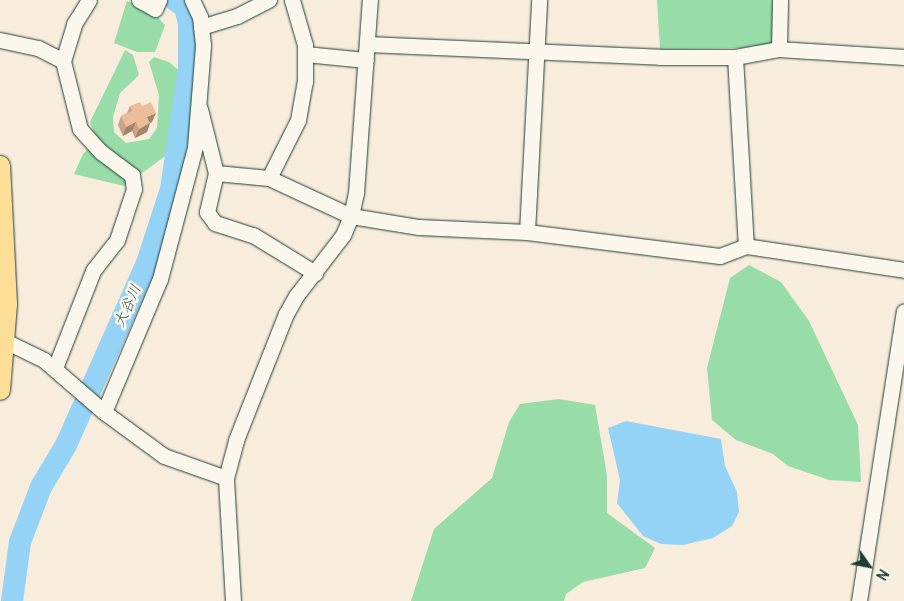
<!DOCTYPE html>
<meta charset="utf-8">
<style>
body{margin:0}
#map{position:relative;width:904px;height:601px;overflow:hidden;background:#f8ecdc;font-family:Pangolin,"Klee One",sans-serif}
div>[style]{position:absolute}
.green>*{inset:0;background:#97dca9}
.water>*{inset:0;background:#95d3f6}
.river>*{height:22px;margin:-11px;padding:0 11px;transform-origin:11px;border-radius:11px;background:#95d3f6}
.roads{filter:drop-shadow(0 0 1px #1f3d34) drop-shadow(0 0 1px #1f3d34)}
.minor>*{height:15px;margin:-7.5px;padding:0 7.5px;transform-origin:7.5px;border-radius:7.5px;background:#fbf7ec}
.major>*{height:19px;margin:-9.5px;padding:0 9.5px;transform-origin:9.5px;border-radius:9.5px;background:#fcde96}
.wall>*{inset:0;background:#caa385}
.shaded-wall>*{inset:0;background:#a4856c}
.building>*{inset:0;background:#ebbe9b}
span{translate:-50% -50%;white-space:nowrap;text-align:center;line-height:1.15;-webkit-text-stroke:5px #fbf7ec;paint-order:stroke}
.water-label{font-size:15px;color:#375b5b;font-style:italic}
.north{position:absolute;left:844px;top:541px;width:50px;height:50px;-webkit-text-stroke:4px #fbf7ec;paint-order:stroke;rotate:123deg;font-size:14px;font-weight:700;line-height:20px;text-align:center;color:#1f3d34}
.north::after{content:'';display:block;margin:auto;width:18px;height:22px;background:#1f3d34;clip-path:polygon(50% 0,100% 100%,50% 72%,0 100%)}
</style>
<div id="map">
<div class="green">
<i style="clip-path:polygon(657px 0,774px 0,774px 44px,742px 48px,660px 49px)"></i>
<i style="clip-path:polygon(127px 1px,154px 13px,165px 25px,155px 52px,137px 52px,114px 43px)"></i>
<i style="clip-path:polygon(125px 50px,133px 55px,139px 75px,120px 93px,113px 117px,114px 132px,126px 143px,149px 139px,157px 128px,159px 95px,149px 62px,154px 57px,169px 62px,183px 74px,171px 152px,124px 186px,74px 174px,83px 154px,97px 141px,90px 122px)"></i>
<i style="clip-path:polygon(749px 265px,781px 282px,809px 321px,858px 425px,861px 482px,829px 480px,788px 466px,773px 454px,736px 440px,712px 420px,707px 368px,730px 278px)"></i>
<i style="clip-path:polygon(559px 399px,595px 405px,607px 475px,607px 513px,655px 548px,645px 568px,583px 582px,566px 594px,564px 601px,411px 601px,434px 529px,492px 478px,509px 422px,520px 404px)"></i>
</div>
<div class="water">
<i style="clip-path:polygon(626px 421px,721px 439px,725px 466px,737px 492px,739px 512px,732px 526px,713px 538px,683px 545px,661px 544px,643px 536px,617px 503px,620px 480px,608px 428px)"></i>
</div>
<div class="river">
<i style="left:12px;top:601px;width:60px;rotate:-82.3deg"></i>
<i style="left:20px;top:542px;width:59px;rotate:-69.1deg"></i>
<i style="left:41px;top:487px;width:49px;rotate:-59.2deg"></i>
<i style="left:66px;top:445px;width:199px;rotate:-66deg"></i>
<i style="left:147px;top:263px;width:78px;rotate:-72deg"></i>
<i style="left:171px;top:189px;width:121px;rotate:-81.5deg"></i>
<i style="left:189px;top:69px;width:45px;rotate:-90deg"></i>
<i style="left:189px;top:24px;width:17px;rotate:-103deg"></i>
<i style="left:185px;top:7px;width:12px;rotate:-145deg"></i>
</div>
<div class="roads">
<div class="minor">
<i style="left:139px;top:0;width:18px;rotate:29deg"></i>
<i style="left:155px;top:9px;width:10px;rotate:-66deg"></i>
<i style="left:201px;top:27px;width:38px;rotate:-17deg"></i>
<i style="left:237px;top:16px;width:36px;rotate:-27deg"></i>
<i style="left:0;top:40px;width:39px;rotate:12deg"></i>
<i style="left:38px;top:48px;width:28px;rotate:27deg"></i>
<i style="left:63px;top:61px;width:70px;rotate:76deg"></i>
<i style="left:80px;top:129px;width:31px;rotate:48deg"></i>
<i style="left:101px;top:152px;width:39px;rotate:37deg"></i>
<i style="left:132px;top:175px;width:14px;rotate:82deg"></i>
<i style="left:134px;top:189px;width:54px;rotate:108.4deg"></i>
<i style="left:117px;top:240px;width:39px;rotate:128deg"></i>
<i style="left:93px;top:271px;width:104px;rotate:111.4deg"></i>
<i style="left:367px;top:44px;width:293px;rotate:2.5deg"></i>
<i style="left:660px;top:57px;width:75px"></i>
<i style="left:735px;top:57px;width:45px;rotate:-10.3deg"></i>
<i style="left:779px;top:49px;width:125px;rotate:3.7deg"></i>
<i style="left:779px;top:49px;width:49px;rotate:-88.8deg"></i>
<i style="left:305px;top:54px;width:61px;rotate:5.6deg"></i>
<i style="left:735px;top:57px;width:189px;rotate:86.7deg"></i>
<i style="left:63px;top:61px;width:39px;rotate:-73deg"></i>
<i style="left:74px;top:24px;width:28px;rotate:-58deg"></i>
<i style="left:200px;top:109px;width:66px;rotate:76deg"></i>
<i style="left:216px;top:173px;width:53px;rotate:5.4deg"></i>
<i style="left:269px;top:178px;width:90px;rotate:24.9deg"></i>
<i style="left:351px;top:216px;width:69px;rotate:9.2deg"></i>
<i style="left:419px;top:227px;width:108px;rotate:2.7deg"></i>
<i style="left:527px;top:232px;width:194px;rotate:7.1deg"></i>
<i style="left:720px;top:256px;width:28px;rotate:-21deg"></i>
<i style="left:746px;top:246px;width:160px;rotate:8.6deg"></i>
<i style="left:216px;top:173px;width:40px;rotate:103deg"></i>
<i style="left:207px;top:212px;width:14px;rotate:54deg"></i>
<i style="left:215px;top:223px;width:40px;rotate:18deg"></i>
<i style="left:253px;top:235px;width:73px;rotate:31.5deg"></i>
<i style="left:269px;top:178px;width:65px;rotate:-63.4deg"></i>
<i style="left:298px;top:120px;width:39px;rotate:-80deg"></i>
<i style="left:305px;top:82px;width:37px;rotate:-90deg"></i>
<i style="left:305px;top:45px;width:47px;rotate:-106.1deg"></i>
<i style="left:527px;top:232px;width:232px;rotate:-87deg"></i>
<i style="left:5px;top:341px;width:43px;rotate:26deg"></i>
<i style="left:44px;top:360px;width:79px;rotate:40.9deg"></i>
<i style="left:104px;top:412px;width:74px;rotate:36.3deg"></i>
<i style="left:164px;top:456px;width:66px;rotate:19.5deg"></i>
<i style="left:104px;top:412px;width:144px;rotate:-67.2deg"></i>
<i style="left:160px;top:279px;width:137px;rotate:-75.1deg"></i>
<i style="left:195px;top:147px;width:102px;rotate:-85.5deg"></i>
<i style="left:203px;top:45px;width:28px;rotate:-96deg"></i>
<i style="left:200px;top:17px;width:19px;rotate:-115deg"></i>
<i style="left:233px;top:601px;width:123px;rotate:-93.3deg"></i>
<i style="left:226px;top:478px;width:39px;rotate:-75deg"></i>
<i style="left:236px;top:440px;width:136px;rotate:-68.4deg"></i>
<i style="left:286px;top:314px;width:21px;rotate:-61deg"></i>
<i style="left:296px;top:296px;width:77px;rotate:-52.4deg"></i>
<i style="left:343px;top:235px;width:21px;rotate:-67deg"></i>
<i style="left:351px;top:216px;width:24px;rotate:-78deg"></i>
<i style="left:356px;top:193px;width:194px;rotate:-85.9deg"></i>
<i style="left:859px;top:601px;width:293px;rotate:-81.2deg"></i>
</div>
<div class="major">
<i style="left:0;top:165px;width:139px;rotate:87.1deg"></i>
<i style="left:7px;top:304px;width:86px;rotate:94.7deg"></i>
</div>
</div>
<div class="wall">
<i style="clip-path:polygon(130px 106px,142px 106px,152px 122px,150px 123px,147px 132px,135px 138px,132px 131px,123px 136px,118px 125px,121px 116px,127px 113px)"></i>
</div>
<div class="shaded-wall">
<i style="clip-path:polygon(156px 113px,152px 122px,144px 126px,147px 117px)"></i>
<i style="clip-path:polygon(136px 122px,132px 131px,123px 136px,126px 127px)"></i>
<i style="clip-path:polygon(150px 123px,147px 132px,135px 138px,139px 129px)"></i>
</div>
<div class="building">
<i style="clip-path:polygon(140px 102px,142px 106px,151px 102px,156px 113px,147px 117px,150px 123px,139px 129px,136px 122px,126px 127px,121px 116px,132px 111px,130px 106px)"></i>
</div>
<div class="water-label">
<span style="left:128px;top:306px;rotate:-66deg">大谷川</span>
</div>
<div class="north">N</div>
</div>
